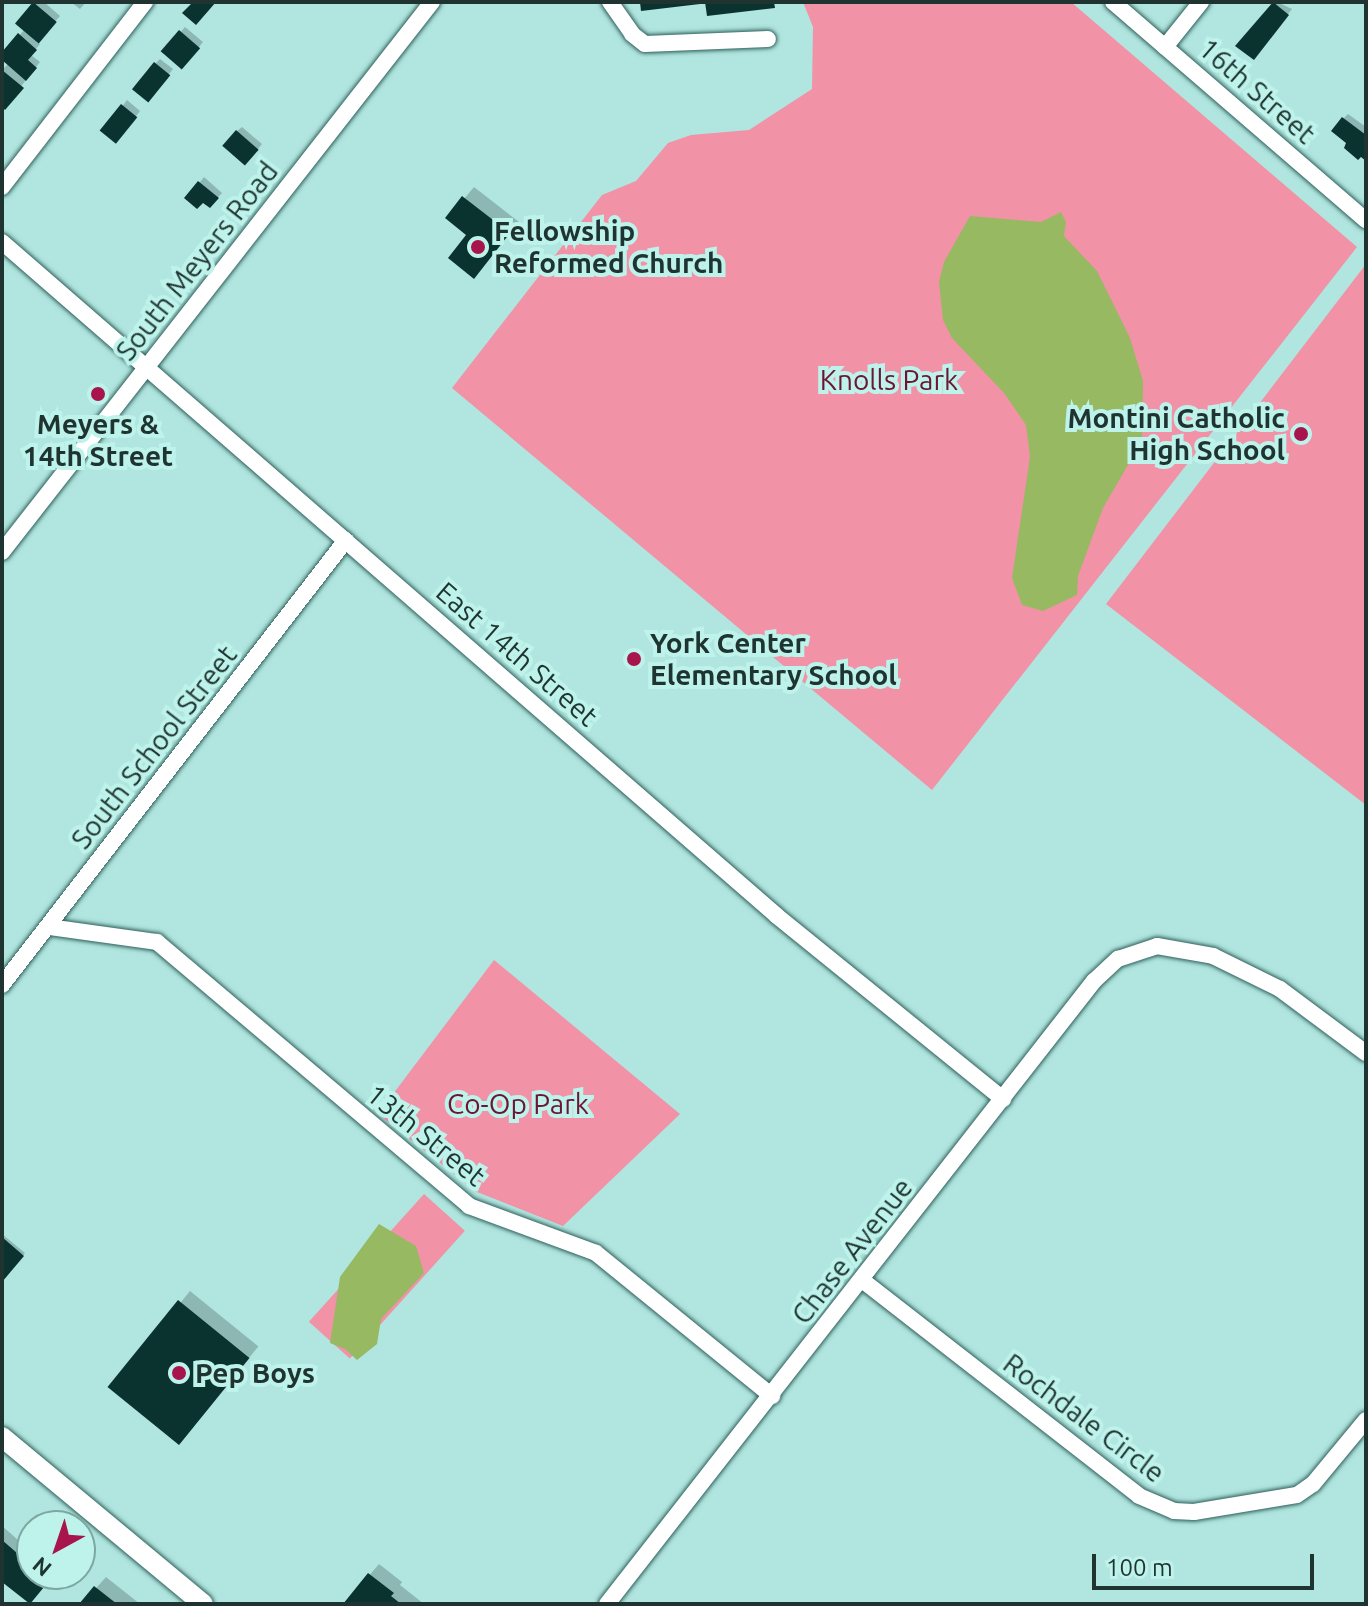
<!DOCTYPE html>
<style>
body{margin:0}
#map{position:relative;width:1368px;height:1606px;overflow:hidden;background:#b1e5df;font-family:Ubuntu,sans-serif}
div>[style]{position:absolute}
.green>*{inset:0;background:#f192a6;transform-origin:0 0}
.water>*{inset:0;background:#97b962}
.shadow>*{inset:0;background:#0003;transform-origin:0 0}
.building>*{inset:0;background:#0a322f;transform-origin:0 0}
.roads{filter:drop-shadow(0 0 2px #2e605b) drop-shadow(0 0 2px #2e605b)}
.minor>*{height:16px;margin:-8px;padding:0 8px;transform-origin:8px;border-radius:8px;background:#fff}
.major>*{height:20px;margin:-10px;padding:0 10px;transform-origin:10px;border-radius:10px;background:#fff}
.dots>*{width:22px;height:22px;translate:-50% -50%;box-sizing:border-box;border:4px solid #bef3ec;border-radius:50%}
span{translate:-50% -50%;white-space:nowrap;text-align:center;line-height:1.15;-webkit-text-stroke:8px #bef3ec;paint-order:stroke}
.street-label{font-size:28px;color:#1f3431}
.poi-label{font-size:28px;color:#1f3431;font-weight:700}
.left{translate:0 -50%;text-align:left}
.right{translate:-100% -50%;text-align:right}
.park-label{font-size:28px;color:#6d1632}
.frame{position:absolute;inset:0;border:4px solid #1f3431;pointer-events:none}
.north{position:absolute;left:16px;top:1510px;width:80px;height:80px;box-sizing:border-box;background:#bef3ec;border:2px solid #7ea7a1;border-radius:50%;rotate:220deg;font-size:22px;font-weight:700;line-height:32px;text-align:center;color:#1f3431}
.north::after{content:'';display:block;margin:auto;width:28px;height:36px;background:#a8144c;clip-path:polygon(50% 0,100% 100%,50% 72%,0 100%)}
.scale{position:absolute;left:1092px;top:1554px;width:222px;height:36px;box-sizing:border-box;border:4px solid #1f3431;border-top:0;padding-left:10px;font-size:24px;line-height:28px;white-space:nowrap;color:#1f3431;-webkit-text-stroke:6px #bef3ec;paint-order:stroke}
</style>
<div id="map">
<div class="green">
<i style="clip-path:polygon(803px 2px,1071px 2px,1357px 247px,932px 790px,452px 388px,602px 195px,636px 181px,668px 143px,691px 135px,749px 130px,812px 89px,813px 27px)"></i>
<i style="clip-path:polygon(1366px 264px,1366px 805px,1106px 604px)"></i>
<i style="clip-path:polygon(494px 960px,680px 1114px,563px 1226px,477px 1192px,378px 1114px)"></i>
<i style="left:424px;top:1194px;width:55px;height:172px;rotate:42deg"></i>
</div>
<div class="water">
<i style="clip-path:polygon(1061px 212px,1066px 222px,1064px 236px,1097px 271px,1130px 338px,1143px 381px,1142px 437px,1145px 444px,1136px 451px,1103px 508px,1078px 576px,1077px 595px,1043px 611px,1022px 605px,1012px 578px,1030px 457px,1026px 425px,1004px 393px,952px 338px,943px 320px,939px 282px,944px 262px,970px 216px,1041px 222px)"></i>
<i style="clip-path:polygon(379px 1224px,416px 1246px,424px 1273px,381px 1319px,377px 1344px,357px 1360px,345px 1349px,330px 1343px,340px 1277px)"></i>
</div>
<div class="shadow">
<i style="clip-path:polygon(36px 2px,44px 2px,60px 16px,37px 42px,40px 44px,31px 55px,40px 62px,5px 107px,2px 105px,2px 70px,9px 63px,2px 55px,25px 29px,18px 23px)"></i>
<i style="clip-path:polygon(71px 2px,86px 2px,80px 9px)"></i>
<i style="clip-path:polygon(1277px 2px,1292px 9px,1258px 53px,1256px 28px)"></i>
<i style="clip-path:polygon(185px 27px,203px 42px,187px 62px,164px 51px)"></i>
<i style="clip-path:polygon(160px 59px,173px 69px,153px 95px,155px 64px)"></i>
<i style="clip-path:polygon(127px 100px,140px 111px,120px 137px,103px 131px)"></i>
<i style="clip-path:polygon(1348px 114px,1366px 127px,1366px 159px,1344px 118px)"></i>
<i style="clip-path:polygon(242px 127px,262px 144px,250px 159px,237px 131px)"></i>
<i style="clip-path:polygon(204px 177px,222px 193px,210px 206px,203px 200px,187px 198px)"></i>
<i style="clip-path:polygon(474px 187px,519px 222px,474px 276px,469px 234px,448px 218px)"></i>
<i style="clip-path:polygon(2px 1234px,25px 1253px,2px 1280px)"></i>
<i style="left:190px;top:1291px;width:88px;height:125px;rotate:39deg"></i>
<i style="clip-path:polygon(2px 1526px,32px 1552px,32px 1574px,54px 1574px,36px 1595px,2px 1579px)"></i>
<i style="clip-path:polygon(379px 1564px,402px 1582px,400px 1585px,424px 1604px,345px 1604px)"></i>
<i style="clip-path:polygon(106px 1577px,140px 1604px,82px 1604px)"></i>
</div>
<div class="building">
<i style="left:33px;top:2px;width:31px;height:28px;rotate:40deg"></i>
<i style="clip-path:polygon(193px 2px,216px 2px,196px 25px,182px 13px)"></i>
<i style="clip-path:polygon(640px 2px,700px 2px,700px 4px,641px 11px)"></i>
<i style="clip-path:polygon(705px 2px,774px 2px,775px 8px,707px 16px)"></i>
<i style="clip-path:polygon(1273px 2px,1289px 15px,1254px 60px,1235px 46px)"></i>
<i style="left:179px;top:30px;width:28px;height:28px;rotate:41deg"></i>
<i style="clip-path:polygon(18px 33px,37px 50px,28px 60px,37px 68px,26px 81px,2px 60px,2px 52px)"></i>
<i style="left:154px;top:62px;width:21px;height:35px;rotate:39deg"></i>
<i style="clip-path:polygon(2px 70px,24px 88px,5px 110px,2px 107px)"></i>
<i style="left:121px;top:104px;width:21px;height:34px;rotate:39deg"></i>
<i style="clip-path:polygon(1342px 117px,1366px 135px,1366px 161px,1361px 157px,1358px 160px,1344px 148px,1346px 143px,1331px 131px)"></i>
<i style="left:236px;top:130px;width:30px;height:21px;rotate:41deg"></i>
<i style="clip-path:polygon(198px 181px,219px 198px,210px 208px,203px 203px,197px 209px,184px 198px)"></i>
<i style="clip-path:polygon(462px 196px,510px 233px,474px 279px,448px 258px,466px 235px,445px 218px)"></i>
<i style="clip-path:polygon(2px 1237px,24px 1256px,2px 1282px)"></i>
<i style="left:178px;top:1300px;width:92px;height:112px;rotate:39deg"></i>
<i style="clip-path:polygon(2px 1540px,32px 1566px,32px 1574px,41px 1574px,49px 1581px,30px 1604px,2px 1582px)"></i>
<i style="clip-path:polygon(368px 1573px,394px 1593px,391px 1596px,401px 1604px,343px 1604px)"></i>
<i style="clip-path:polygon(94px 1586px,117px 1604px,79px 1604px)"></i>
</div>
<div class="roads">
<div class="minor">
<i style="left:610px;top:2px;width:39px;rotate:55deg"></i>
<i style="left:632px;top:34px;width:16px;rotate:38deg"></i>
<i style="left:645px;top:44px;width:123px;rotate:-2.3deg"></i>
<i style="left:1113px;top:2px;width:334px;rotate:40.8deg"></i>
<i style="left:1165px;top:47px;width:58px;rotate:-51.3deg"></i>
<i style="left:2px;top:187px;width:234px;rotate:-52.3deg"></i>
<i style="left:2px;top:242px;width:1027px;rotate:41.01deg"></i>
<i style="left:777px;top:916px;width:291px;rotate:39deg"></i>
<i style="left:2px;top:552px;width:698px;rotate:-51.98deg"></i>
<i style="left:49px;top:927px;width:109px;rotate:7.9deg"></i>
<i style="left:157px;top:942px;width:409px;rotate:40.2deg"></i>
<i style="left:469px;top:1206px;width:135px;rotate:20.3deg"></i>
<i style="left:596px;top:1253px;width:227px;rotate:39.1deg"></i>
<i style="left:2px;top:985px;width:562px;rotate:-52.29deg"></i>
<i style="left:862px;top:1280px;width:351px;rotate:37.9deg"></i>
<i style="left:1139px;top:1496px;width:38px;rotate:23deg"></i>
<i style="left:1174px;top:1511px;width:20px;rotate:3deg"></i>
<i style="left:1194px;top:1512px;width:104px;rotate:-9.4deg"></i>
<i style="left:1297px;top:1495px;width:19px;rotate:-35deg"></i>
<i style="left:1313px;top:1484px;width:83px;rotate:-50.4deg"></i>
<i style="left:607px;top:1604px;width:791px;rotate:-51.99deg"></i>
<i style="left:1094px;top:981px;width:33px;rotate:-43deg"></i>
<i style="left:1118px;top:959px;width:41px;rotate:-18.4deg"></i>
<i style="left:1157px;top:946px;width:57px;rotate:10.1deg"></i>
<i style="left:1213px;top:956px;width:75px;rotate:26.2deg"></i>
<i style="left:1280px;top:989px;width:107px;rotate:36.7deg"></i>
</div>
<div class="major">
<i style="left:2px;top:1437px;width:261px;rotate:39.7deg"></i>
</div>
</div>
<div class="dots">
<i style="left:478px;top:247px;background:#a8144c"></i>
<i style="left:98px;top:394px;background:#a8144c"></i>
<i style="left:1301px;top:434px;background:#a8144c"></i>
<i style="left:634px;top:659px;background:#a8144c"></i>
<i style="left:179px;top:1373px;background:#a8144c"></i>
</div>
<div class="street-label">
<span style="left:1257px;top:91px;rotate:41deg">16th Street</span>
<span style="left:197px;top:261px;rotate:-52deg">South Meyers Road</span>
<span style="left:517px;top:654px;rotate:41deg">East 14th Street</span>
<span style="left:154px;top:747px;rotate:-52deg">South School Street</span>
<span style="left:426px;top:1135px;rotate:39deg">13th Street</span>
<span style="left:852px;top:1251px;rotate:-52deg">Chase Avenue</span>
<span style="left:1084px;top:1418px;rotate:37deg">Rochdale Circle</span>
</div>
<div class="poi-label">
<span class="left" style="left:494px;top:247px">Fellowship<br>Reformed Church</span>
<span class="right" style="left:1285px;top:434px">Montini Catholic<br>High School</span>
<span style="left:98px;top:440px">Meyers &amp;<br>14th Street</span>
<span class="left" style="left:650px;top:659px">York Center<br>Elementary School</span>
<span class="left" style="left:195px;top:1373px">Pep Boys</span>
</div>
<div class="park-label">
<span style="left:889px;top:380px">Knolls Park</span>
<span style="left:518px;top:1104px">Co-Op Park</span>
</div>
<div class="frame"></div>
<div class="north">N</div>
<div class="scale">100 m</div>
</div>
